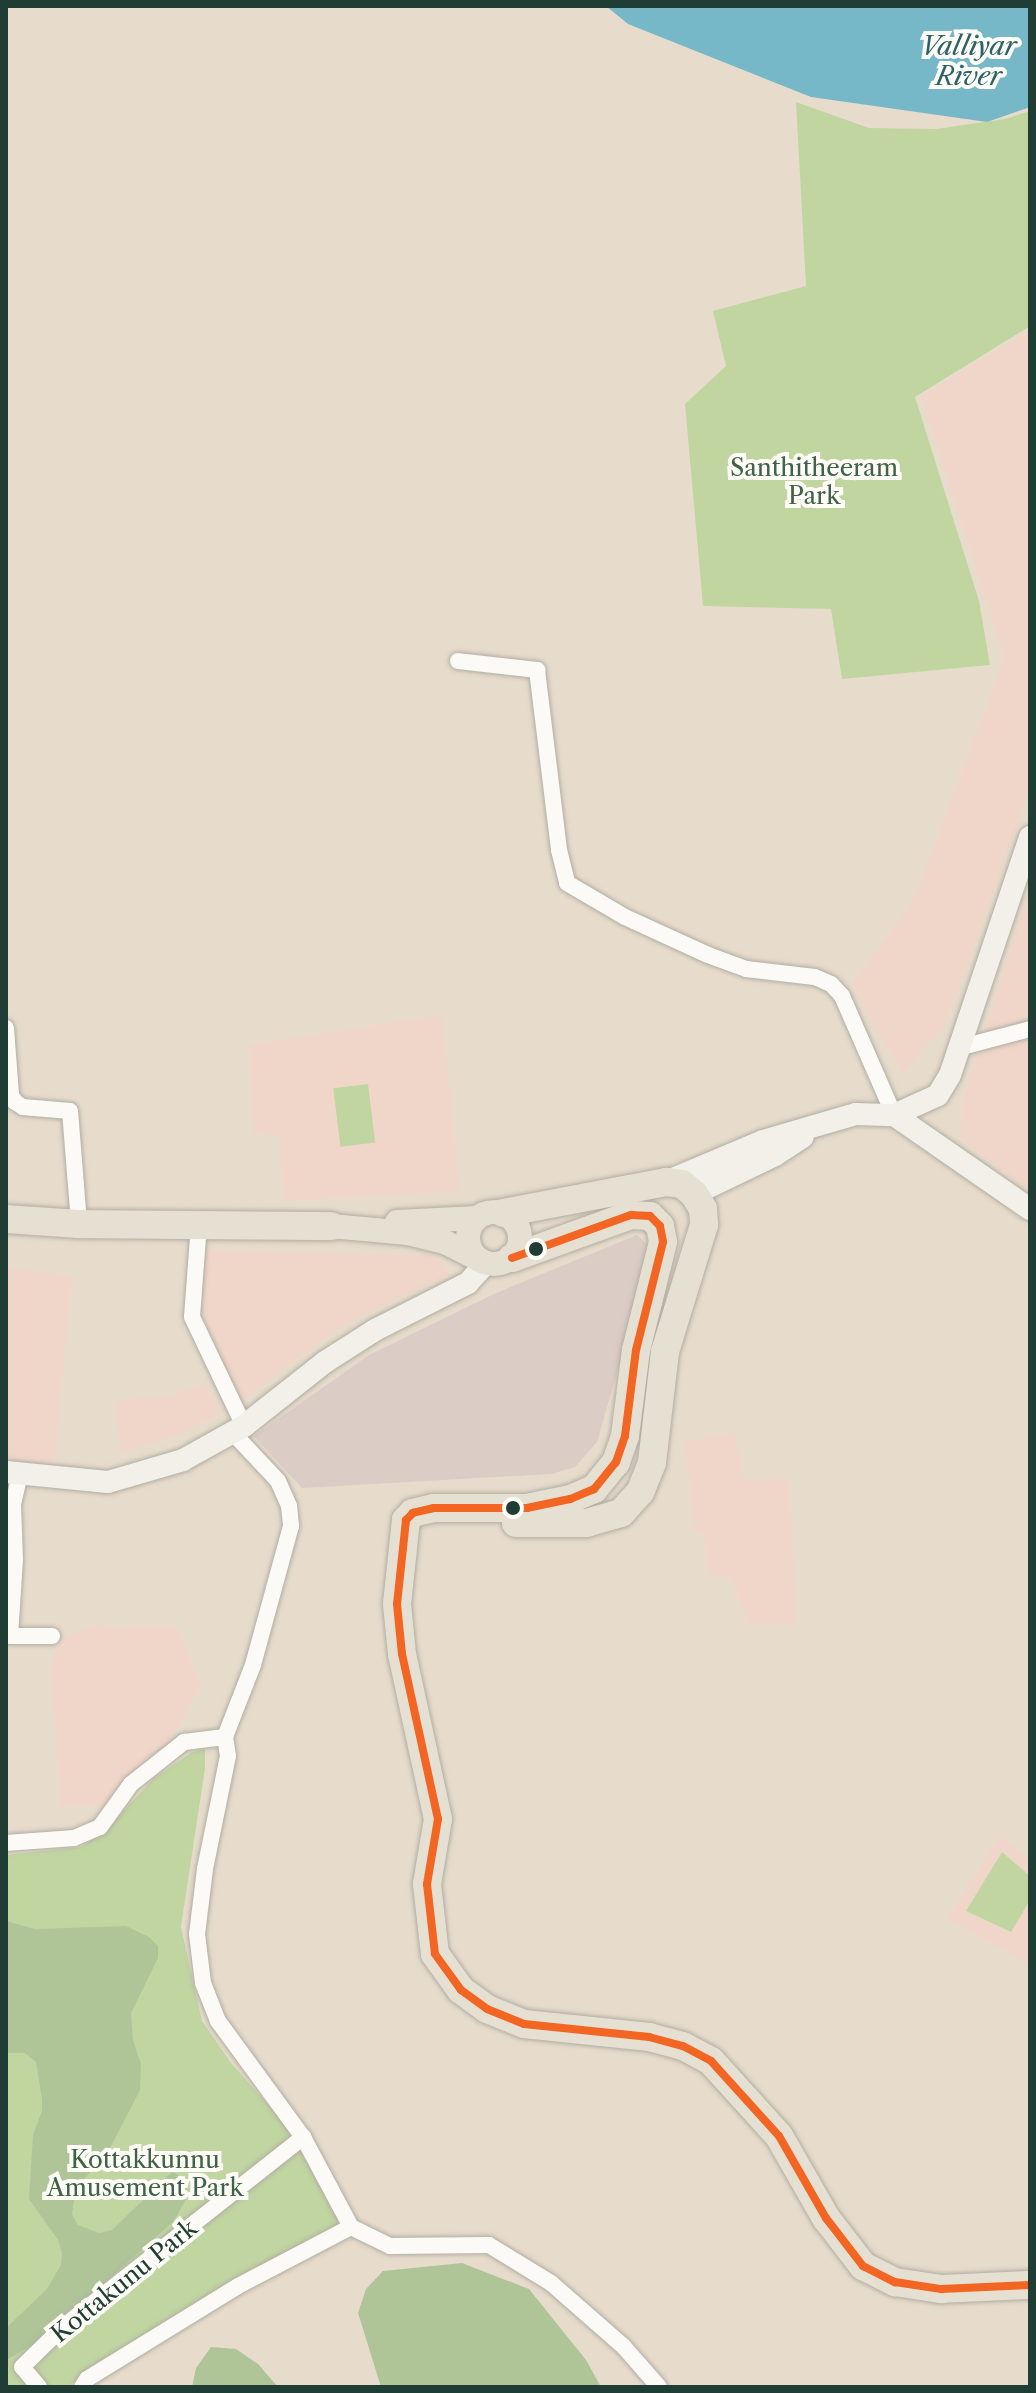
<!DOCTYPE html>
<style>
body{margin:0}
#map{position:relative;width:1036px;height:2393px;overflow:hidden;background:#e7dccc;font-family:"Libre Caslon Text",serif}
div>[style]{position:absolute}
.built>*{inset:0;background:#f0d6c9}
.industrial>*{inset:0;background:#dbccc5}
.green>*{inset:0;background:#c1d5a1;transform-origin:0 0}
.forest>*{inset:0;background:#afc597}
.water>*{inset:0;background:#77b8c8}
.roads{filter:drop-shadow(0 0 2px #b1aea3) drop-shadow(0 0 2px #b1aea3)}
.street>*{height:16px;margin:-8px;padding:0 8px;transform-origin:8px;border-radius:8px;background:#fbfaf7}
.secondary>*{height:22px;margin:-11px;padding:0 11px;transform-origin:11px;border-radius:11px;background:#f3f0e9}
.primary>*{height:24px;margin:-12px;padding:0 12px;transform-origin:12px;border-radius:12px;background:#e6e0d3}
.primary>.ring{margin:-12px;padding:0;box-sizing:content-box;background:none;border:24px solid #e6e0d3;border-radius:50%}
.highway>*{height:28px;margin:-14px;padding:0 14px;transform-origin:14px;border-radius:14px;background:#e6e0d3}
.bus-1>*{height:8px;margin:-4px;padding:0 4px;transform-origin:4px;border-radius:4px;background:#f26522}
.dots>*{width:22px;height:22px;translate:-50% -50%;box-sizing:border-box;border:4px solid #fdfcf7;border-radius:50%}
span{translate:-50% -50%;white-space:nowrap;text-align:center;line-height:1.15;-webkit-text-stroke:8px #fdfcf7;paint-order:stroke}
.park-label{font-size:24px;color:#406246}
.street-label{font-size:24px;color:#1f3d34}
.water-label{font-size:26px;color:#2d6267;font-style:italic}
.frame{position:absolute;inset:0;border:8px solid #1f3d34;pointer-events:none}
</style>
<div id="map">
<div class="built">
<i style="clip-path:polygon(1030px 330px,1030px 790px,944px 1027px,902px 1073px,851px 985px,912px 903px,1005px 657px,920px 396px)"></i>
<i style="clip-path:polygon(1030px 886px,1030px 1193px,960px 1138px,962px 1102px)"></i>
<i style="clip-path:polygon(443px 1014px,459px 1191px,284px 1201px,279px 1136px,254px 1134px,249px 1045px)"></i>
<i style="clip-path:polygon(201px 1250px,437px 1256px,449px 1275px,348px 1322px,240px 1402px,199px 1304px)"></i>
<i style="clip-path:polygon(6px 1267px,72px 1276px,54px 1466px,6px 1462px)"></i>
<i style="clip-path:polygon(207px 1384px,222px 1413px,183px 1434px,121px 1453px,114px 1401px,166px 1396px)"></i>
<i style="clip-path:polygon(734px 1432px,744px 1479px,789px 1480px,797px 1624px,749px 1625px,730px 1577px,708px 1575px,704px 1535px,694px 1529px,685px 1442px)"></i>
<i style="clip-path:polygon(101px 1624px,120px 1628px,176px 1626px,201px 1686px,164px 1752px,109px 1806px,61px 1807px,51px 1670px,60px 1638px)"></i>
<i style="clip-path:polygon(1000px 1836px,1030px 1858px,1030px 1965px,947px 1918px)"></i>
</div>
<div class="industrial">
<i style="clip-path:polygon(637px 1235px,649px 1246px,649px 1261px,597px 1442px,575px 1467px,551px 1474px,302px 1488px,254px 1436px,369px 1355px,496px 1293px)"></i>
</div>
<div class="green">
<i style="clip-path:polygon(796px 102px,869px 128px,936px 129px,1005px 119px,1030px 111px,1030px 326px,915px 397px,979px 601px,990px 665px,842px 679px,831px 609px,703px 606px,685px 404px,726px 366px,713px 311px,806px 286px)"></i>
<i style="left:368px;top:1084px;width:59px;height:35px;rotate:83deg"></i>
<i style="clip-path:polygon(205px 1749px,205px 1768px,181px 1927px,202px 2021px,231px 2063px,299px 2140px,346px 2226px,168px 2320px,67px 2387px,6px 2387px,6px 1855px,81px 1847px,104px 1832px,153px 1779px,192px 1752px)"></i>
<i style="clip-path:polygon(1002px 1852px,1030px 1876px,1030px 1900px,1011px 1932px,966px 1911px)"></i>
</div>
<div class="forest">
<i style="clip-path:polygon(6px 1921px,35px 1929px,126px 1926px,149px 1937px,158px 1946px,158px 1958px,131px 2013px,133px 2040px,141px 2064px,140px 2090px,110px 2148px,76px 2189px,72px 2214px,78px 2225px,99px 2233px,112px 2230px,172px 2172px,183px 2177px,187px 2189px,185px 2201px,173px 2222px,36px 2343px,6px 2360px,6px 2328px,47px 2289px,61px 2265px,62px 2253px,58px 2240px,29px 2199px,33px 2135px,42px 2111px,42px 2099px,36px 2062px,25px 2053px,6px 2053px)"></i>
<i style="clip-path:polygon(462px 2263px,529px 2289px,586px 2360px,601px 2387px,381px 2387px,358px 2313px,366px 2289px,383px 2271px)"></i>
<i style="clip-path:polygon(211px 2347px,236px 2349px,258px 2364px,278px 2387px,192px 2387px,196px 2368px)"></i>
</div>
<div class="water">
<i style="clip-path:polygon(606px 6px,1030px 6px,1030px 107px,987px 122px,811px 97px,628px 24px)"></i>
</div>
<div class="roads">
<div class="street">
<i style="left:458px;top:661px;width:80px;rotate:6.5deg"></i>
<i style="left:537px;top:670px;width:181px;rotate:83deg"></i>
<i style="left:559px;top:850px;width:34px;rotate:76deg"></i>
<i style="left:567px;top:883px;width:67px;rotate:30.4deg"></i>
<i style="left:625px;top:917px;width:91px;rotate:24.6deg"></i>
<i style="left:708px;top:955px;width:40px;rotate:20.2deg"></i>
<i style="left:746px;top:969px;width:69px;rotate:6.6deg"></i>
<i style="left:815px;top:977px;width:17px;rotate:24deg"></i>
<i style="left:831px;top:984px;width:16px;rotate:47deg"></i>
<i style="left:842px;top:996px;width:130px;rotate:66.4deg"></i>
<i style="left:6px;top:1028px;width:67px;rotate:85.7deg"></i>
<i style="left:11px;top:1095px;width:8px;rotate:60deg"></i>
<i style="left:15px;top:1102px;width:9px;rotate:32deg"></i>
<i style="left:23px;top:1107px;width:47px;rotate:4.9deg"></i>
<i style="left:70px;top:1111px;width:113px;rotate:85.4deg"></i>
<i style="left:962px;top:1047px;width:70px;rotate:-14.8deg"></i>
<i style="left:199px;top:1224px;width:93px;rotate:94.3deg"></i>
<i style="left:192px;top:1317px;width:121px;rotate:64.5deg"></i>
<i style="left:233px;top:1433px;width:66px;rotate:46.8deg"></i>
<i style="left:278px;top:1481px;width:27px;rotate:66deg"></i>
<i style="left:289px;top:1506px;width:20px;rotate:84deg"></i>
<i style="left:291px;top:1526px;width:144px;rotate:105.3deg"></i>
<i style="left:253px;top:1665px;width:77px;rotate:111.3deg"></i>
<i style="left:225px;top:1737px;width:19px;rotate:81deg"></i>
<i style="left:228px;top:1756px;width:115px;rotate:101.5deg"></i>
<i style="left:205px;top:1869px;width:65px;rotate:97deg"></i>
<i style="left:197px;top:1934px;width:49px;rotate:83deg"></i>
<i style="left:203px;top:1983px;width:41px;rotate:68.5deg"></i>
<i style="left:218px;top:2021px;width:144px;rotate:53.8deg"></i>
<i style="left:303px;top:2137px;width:102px;rotate:61.9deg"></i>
<i style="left:20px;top:1474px;width:32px;rotate:103deg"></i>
<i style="left:13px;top:1505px;width:54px;rotate:87.9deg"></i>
<i style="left:15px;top:1559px;width:77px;rotate:93.7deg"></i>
<i style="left:10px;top:1636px;width:42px"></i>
<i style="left:6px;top:1843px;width:68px;rotate:-4.2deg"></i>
<i style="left:74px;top:1838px;width:28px;rotate:-23deg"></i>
<i style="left:100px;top:1827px;width:53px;rotate:-54.2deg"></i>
<i style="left:131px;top:1784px;width:68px;rotate:-38.4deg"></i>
<i style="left:184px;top:1742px;width:41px;rotate:-7deg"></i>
<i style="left:351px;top:2227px;width:43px;rotate:26deg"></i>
<i style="left:390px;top:2246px;width:99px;rotate:-0.6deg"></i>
<i style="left:489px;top:2245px;width:73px;rotate:31.5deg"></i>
<i style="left:551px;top:2283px;width:97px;rotate:41.2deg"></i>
<i style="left:624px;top:2347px;width:53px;rotate:48.8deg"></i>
<i style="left:39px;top:2387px;width:26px;rotate:-130deg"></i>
<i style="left:22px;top:2367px;width:59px;rotate:-44.3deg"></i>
<i style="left:64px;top:2326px;width:305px;rotate:-38.3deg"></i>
<i style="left:82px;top:2387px;width:9px;rotate:-58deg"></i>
<i style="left:87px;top:2379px;width:177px;rotate:-31.6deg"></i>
<i style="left:238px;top:2286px;width:127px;rotate:-27.6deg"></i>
</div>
<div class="secondary">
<i style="left:894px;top:1115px;width:48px;rotate:-24.4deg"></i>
<i style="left:938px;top:1095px;width:23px;rotate:-59deg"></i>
<i style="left:950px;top:1075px;width:251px;rotate:-71.4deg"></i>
<i style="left:666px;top:1182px;width:105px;rotate:-22.9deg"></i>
<i style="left:763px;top:1141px;width:97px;rotate:-16.2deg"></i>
<i style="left:856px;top:1114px;width:38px;rotate:2deg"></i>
<i style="left:894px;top:1115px;width:165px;rotate:34.7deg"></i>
<i style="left:694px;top:1194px;width:90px;rotate:-25.7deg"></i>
<i style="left:775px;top:1155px;width:33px;rotate:-33deg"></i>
<i style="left:6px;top:1472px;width:102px;rotate:5.6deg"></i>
<i style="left:108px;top:1482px;width:78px;rotate:-16.3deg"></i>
<i style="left:183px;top:1460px;width:70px;rotate:-29.1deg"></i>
<i style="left:244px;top:1426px;width:103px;rotate:-38.3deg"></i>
<i style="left:325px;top:1362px;width:59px;rotate:-32.6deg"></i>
<i style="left:375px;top:1330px;width:104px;rotate:-26.8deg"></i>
<i style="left:468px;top:1283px;width:27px;rotate:-48deg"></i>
</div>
<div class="primary">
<i class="ring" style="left:468px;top:1212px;width:28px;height:28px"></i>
<i style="left:397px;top:1222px;width:80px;rotate:-2.9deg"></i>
<i style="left:331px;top:1226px;width:77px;rotate:5.2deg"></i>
<i style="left:408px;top:1233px;width:38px;rotate:14deg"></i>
<i style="left:445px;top:1242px;width:37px;rotate:27deg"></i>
</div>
<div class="highway">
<i style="left:503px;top:1213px;width:166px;rotate:-10.8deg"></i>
<i style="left:666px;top:1182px;width:16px;rotate:7deg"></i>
<i style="left:682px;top:1184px;width:16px;rotate:40deg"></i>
<i style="left:694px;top:1194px;width:17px;rotate:59deg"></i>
<i style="left:703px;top:1209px;width:16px;rotate:86deg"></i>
<i style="left:704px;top:1225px;width:133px;rotate:107.1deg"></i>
<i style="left:665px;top:1352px;width:112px;rotate:96.7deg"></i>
<i style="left:652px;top:1463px;width:31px;rotate:112deg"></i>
<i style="left:640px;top:1492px;width:28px;rotate:132deg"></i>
<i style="left:621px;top:1513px;width:35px;rotate:164deg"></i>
<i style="left:587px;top:1523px;width:71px;rotate:180deg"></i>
<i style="left:6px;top:1219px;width:73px;rotate:3.9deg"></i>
<i style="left:79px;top:1224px;width:252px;rotate:0.5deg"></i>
<i style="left:512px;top:1258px;width:127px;rotate:-19.9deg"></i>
<i style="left:631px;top:1215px;width:19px;rotate:3deg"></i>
<i style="left:650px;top:1216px;width:14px;rotate:45deg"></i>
<i style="left:660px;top:1226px;width:16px;rotate:79deg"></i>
<i style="left:663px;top:1242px;width:111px;rotate:104deg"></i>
<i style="left:636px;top:1350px;width:87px;rotate:97.3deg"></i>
<i style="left:625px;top:1436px;width:28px;rotate:109deg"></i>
<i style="left:616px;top:1462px;width:35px;rotate:129deg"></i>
<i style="left:594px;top:1489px;width:26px;rotate:157deg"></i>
<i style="left:570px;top:1499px;width:44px;rotate:168.2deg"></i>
<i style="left:527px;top:1508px;width:93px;rotate:180deg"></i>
<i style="left:434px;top:1508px;width:22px;rotate:167deg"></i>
<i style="left:413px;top:1513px;width:10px;rotate:135deg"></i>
<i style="left:406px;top:1520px;width:84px;rotate:96.1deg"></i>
<i style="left:397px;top:1604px;width:50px;rotate:84.3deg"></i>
<i style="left:402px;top:1654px;width:169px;rotate:77.7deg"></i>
<i style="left:438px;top:1819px;width:66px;rotate:99.6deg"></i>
<i style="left:427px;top:1884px;width:70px;rotate:83.5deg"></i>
<i style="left:435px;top:1954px;width:44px;rotate:54.2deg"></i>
<i style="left:461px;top:1990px;width:32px;rotate:36deg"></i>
<i style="left:487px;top:2009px;width:40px;rotate:22deg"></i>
<i style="left:524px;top:2024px;width:126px;rotate:5.9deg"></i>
<i style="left:649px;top:2037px;width:35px;rotate:15deg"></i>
<i style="left:683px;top:2046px;width:32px;rotate:28deg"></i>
<i style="left:711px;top:2061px;width:101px;rotate:47.8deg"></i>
<i style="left:779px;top:2136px;width:95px;rotate:60.2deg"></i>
<i style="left:826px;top:2218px;width:61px;rotate:52.4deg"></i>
<i style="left:863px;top:2266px;width:36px;rotate:27deg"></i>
<i style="left:895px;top:2282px;width:47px;rotate:8.7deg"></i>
<i style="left:941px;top:2289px;width:89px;rotate:-2.6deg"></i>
</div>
</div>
<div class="bus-1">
<i style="left:512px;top:1258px;width:127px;rotate:-19.9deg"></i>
<i style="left:631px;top:1215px;width:19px;rotate:3deg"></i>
<i style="left:650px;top:1216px;width:14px;rotate:45deg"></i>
<i style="left:660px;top:1226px;width:16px;rotate:79deg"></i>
<i style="left:663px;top:1242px;width:111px;rotate:104deg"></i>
<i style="left:636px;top:1350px;width:87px;rotate:97.3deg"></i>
<i style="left:625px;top:1436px;width:28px;rotate:109deg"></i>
<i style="left:616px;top:1462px;width:35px;rotate:129deg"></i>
<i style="left:594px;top:1489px;width:26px;rotate:157deg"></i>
<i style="left:570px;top:1499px;width:44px;rotate:168.2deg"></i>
<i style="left:527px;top:1508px;width:93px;rotate:180deg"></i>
<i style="left:434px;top:1508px;width:22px;rotate:167deg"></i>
<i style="left:413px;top:1513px;width:10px;rotate:135deg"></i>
<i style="left:406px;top:1520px;width:84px;rotate:96.1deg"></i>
<i style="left:397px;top:1604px;width:50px;rotate:84.3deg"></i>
<i style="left:402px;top:1654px;width:169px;rotate:77.7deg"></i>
<i style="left:438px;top:1819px;width:66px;rotate:99.6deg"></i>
<i style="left:427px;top:1884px;width:70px;rotate:83.5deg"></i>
<i style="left:435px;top:1954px;width:44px;rotate:54.2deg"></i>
<i style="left:461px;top:1990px;width:32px;rotate:36deg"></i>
<i style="left:487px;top:2009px;width:40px;rotate:22deg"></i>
<i style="left:524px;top:2024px;width:126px;rotate:5.9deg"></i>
<i style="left:649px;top:2037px;width:35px;rotate:15deg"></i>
<i style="left:683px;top:2046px;width:32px;rotate:28deg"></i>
<i style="left:711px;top:2061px;width:101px;rotate:47.8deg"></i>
<i style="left:779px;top:2136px;width:95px;rotate:60.2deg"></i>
<i style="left:826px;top:2218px;width:61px;rotate:52.4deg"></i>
<i style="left:863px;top:2266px;width:36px;rotate:27deg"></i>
<i style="left:895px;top:2282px;width:47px;rotate:8.7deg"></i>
<i style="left:941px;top:2289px;width:89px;rotate:-2.6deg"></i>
</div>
<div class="dots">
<i style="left:536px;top:1249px;background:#1f3d34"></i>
<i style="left:513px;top:1508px;background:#1f3d34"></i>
</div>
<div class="park-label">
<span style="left:814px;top:482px">Santhitheeram<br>Park</span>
<span style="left:145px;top:2174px">Kottakkunnu<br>Amusement Park</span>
</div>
<div class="street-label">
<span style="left:124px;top:2281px;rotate:-39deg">Kottakunu Park</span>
</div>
<div class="water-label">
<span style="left:969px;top:62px">Valliyar<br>River</span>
</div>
<div class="frame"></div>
</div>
